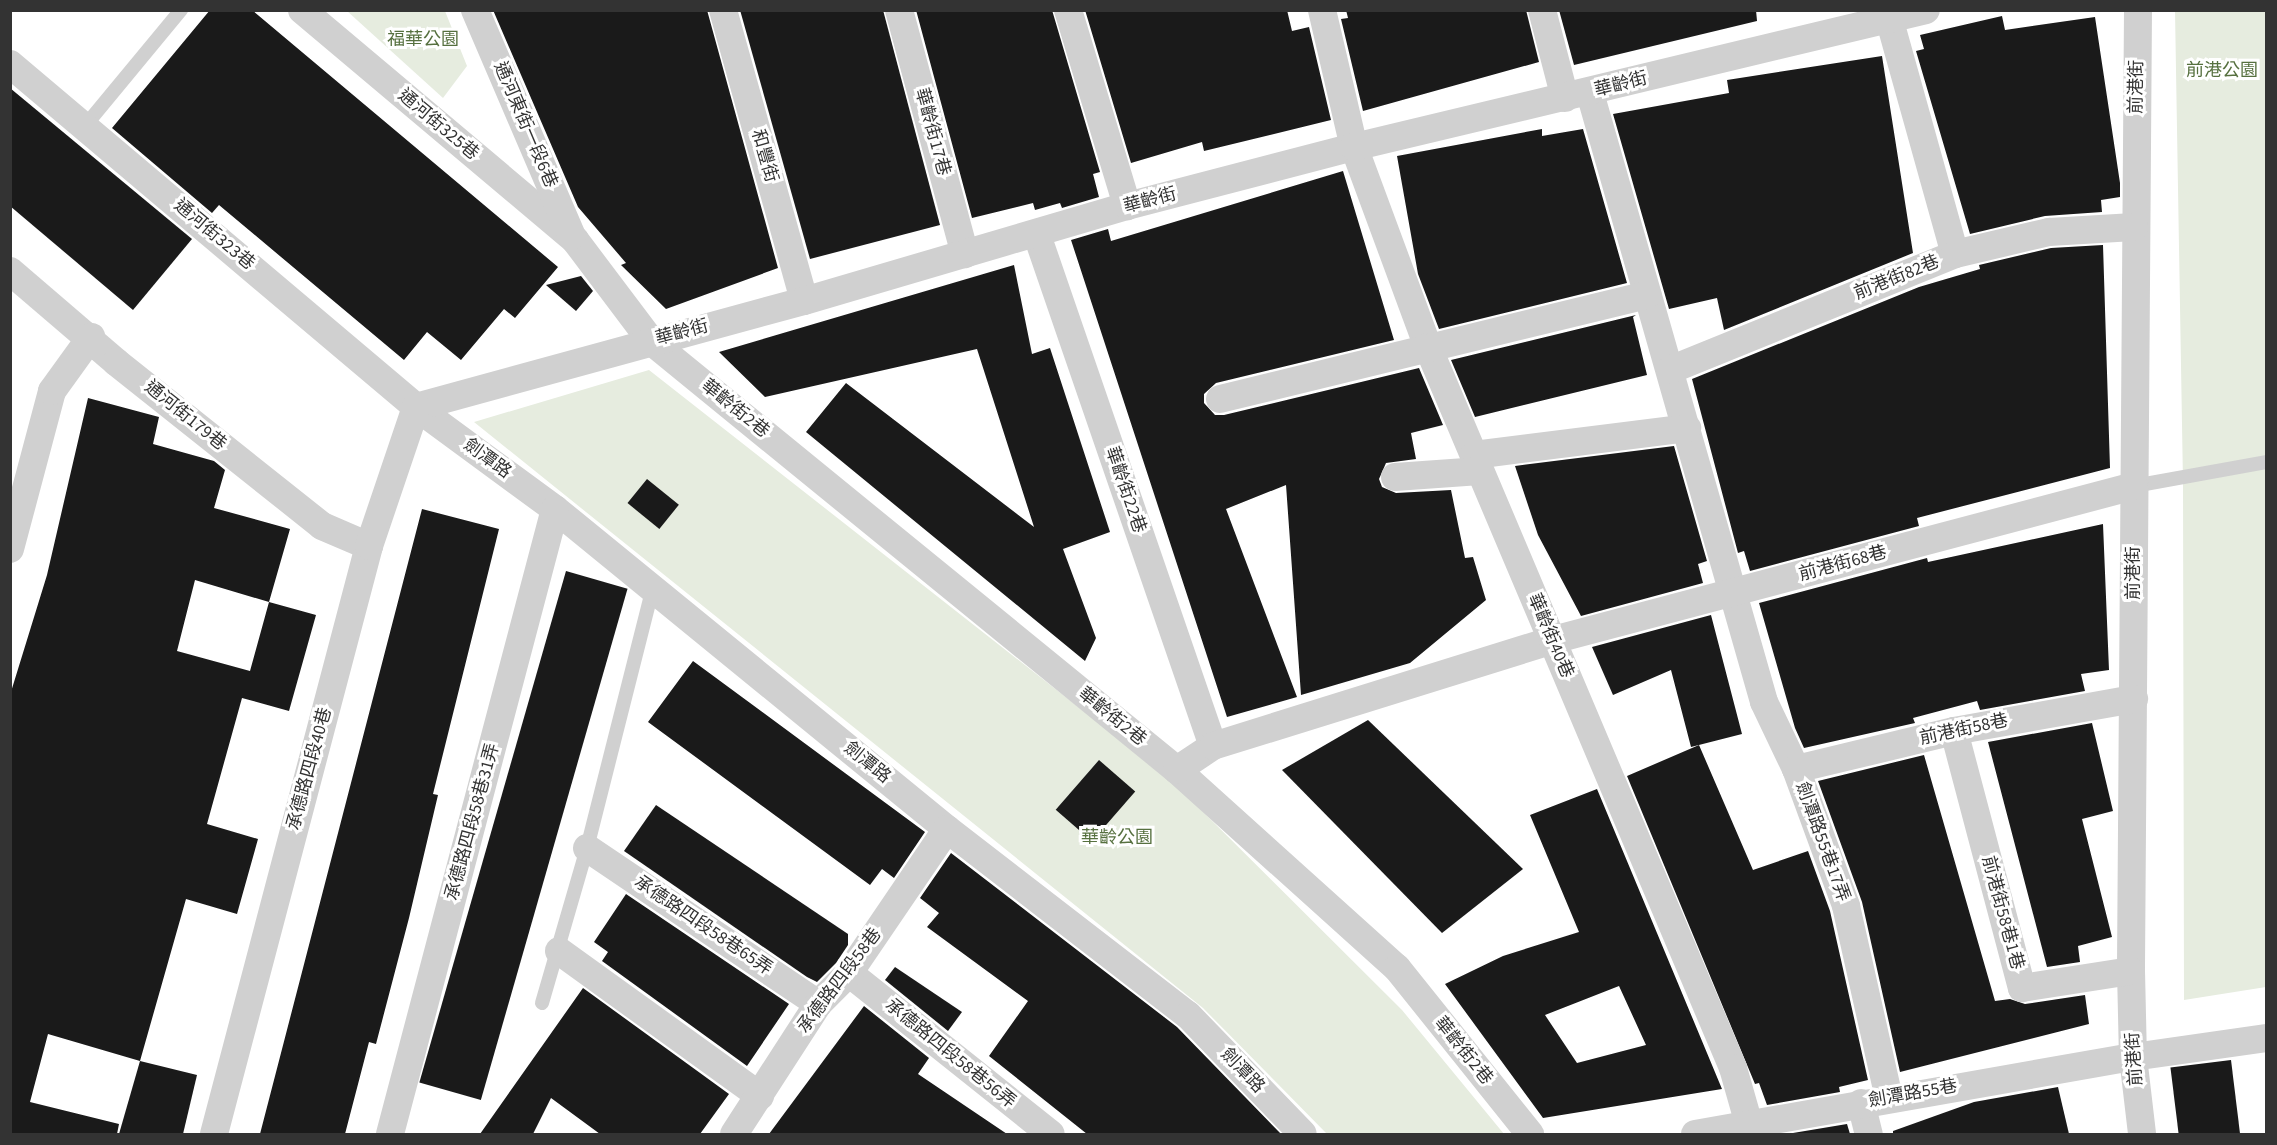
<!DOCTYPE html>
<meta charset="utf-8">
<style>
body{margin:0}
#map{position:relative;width:2277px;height:1145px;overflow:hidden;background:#fff;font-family:"Source Sans 3","Noto Sans TC",sans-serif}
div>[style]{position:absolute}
.green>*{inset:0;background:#e6ecdf}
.building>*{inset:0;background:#1a1a1a;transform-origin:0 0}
.service>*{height:14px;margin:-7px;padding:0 7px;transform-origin:7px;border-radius:7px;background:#d0d0d0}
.minor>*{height:28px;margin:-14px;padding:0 14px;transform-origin:14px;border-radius:14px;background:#d0d0d0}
span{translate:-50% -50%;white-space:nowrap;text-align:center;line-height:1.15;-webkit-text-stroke:6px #fff;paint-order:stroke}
.park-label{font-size:18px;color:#56703f}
.street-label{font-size:18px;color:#333}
.frame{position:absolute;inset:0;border:12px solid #333;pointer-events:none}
</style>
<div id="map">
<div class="green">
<i style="clip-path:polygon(347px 11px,445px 11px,467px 66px,443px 98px)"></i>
<i style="clip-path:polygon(2175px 11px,2266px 11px,2266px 987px,2184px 1000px,2183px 483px)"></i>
<i style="clip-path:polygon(649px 370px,1170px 779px,1402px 1010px,1504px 1134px,1327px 1134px,1203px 1008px,474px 422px)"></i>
</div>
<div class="building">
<i style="clip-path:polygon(210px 10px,252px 10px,558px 267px,515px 318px,504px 309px,461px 360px,427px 332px,404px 360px,219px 205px,212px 213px,112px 128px)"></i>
<i style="clip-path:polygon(493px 10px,707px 10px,778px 268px,666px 309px,621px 265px,626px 263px,578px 207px)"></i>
<i style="clip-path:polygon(740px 10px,883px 10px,940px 225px,810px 259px)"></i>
<i style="clip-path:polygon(916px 10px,1052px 10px,1100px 172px,1093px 174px,1099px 197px,1062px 208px,1060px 203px,1035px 210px,1033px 203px,972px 218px)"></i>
<i style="clip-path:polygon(1085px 10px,1287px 10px,1292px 31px,1309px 27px,1331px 120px,1204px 151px,1202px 142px,1131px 163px)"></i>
<i style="clip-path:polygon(1346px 10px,1526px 10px,1539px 62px,1363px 111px,1341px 19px,1348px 18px)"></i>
<i style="clip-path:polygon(1559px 10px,1756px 10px,1757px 21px,1574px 65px)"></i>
<i style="clip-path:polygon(2002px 16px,2005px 30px,2095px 17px,2120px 183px,2120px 197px,2101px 200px,2102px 212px,2045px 216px,1970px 234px,1916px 51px,1924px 49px,1920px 35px)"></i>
<i style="clip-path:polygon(1882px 56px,1913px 253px,1724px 330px,1717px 298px,1669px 309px,1613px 114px,1729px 93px,1727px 80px)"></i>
<i style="clip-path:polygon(10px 88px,192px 239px,133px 310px,10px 206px)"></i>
<i style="clip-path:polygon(1542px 129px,1542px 136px,1583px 129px,1627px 283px,1439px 329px,1418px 274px,1397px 156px)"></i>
<i style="clip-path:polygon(1343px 171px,1394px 340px,1216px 383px,1204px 394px,1204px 403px,1215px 415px,1224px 415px,1419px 368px,1443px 425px,1411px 433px,1416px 459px,1386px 463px,1379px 479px,1382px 487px,1396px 493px,1451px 490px,1465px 558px,1473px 557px,1486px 600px,1410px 663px,1301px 695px,1286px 485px,1226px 509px,1297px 697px,1227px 717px,1071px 240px,1108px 229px,1111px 241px)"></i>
<i style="clip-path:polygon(2103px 245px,2110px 468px,1917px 518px,1919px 526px,1750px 571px,1744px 551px,1738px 553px,1692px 379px,1919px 287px,1980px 269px,1979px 265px,2051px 248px)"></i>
<i style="clip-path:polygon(1014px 265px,1032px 354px,1050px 348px,1110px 532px,1063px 549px,1096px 638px,1085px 661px,806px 432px,846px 383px,1034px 527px,977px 349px,765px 397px,719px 352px)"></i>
<i style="clip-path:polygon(581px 276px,593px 291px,576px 311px,546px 285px)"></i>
<i style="clip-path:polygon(1636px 315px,1633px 317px,1647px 375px,1475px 417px,1451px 360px)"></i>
<i style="clip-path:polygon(evenodd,88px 398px,159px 417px,153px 444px,214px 461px,225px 470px,214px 508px,290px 529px,269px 602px,316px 615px,289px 711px,242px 698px,207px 824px,258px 839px,237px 914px,186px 899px,140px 1061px,48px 1034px,30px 1102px,119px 1124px,117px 1134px,10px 1134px,10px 695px,47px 575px,88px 398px,195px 580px,269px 602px,250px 671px,177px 651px,195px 580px)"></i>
<i style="clip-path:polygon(1674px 446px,1707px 561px,1698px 564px,1703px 583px,1581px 616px,1538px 535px,1515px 466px)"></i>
<i style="left:647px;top:479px;width:41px;height:31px;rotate:39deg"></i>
<i style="clip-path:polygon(422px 509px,499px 529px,433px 794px,438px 795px,409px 918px,376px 1044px,369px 1042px,345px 1134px,260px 1134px)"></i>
<i style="clip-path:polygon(2103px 524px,2109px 670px,2081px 674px,2085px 691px,1980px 710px,1977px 701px,1913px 718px,1915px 723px,1804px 748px,1795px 728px,1759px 603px,1927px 558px,1928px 562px)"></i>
<i style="left:566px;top:571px;width:64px;height:532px;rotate:16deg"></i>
<i style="clip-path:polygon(1711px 615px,1742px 734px,1691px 747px,1671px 670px,1613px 695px,1592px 647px)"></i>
<i style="clip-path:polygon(693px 661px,925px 832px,894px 878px,882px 869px,870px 885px,648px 722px)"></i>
<i style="clip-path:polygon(1368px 720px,1523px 869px,1442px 933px,1282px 770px)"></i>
<i style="clip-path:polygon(2092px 723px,2113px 811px,2082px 819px,2112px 937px,2078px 946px,2080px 962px,2047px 967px,1988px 742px)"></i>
<i style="clip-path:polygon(1699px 745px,1753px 870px,1808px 851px,1830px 911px,1868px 1080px,1839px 1087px,1840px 1092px,1767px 1105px,1759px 1083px,1755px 1084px,1627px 776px)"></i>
<i style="clip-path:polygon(1924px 755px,1995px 1001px,2010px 999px,2025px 1004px,2085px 995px,2089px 1024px,1900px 1072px,1862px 902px,1818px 781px)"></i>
<i style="left:1099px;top:760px;width:48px;height:66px;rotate:41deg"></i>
<i style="clip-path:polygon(evenodd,1597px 789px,1722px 1089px,1543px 1118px,1445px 984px,1503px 956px,1579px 932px,1530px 815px,1597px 789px,1619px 986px,1646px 1045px,1577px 1063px,1545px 1015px,1619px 986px)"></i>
<i style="clip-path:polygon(656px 805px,848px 934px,848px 945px,836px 963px,817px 982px,807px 977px,624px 851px)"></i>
<i style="clip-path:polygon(951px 853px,1177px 1027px,1281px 1134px,1087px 1134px,989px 1056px,1028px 1001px,927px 927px,939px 913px,920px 898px)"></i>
<i style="clip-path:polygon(626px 894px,789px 1004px,747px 1066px,602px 961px,608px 952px,594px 942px)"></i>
<i style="clip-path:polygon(895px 967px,962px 1012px,948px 1031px,885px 980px)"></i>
<i style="clip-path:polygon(583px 988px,729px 1094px,700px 1134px,600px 1134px,551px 1098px,533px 1134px,480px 1134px)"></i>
<i style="clip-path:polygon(864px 1006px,929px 1058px,918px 1074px,1007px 1134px,769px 1134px)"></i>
<i style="left:2231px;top:1060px;width:75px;height:61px;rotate:83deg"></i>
<i style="clip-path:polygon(140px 1061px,197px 1075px,183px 1134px,119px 1134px)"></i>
<i style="clip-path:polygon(2058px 1087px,2069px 1134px,1893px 1134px,1893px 1131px,1974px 1102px)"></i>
<i style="clip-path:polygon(1847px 1124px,1850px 1134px,1787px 1134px)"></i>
</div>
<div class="service">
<i style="left:85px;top:126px;width:151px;rotate:-50.4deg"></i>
<i style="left:2134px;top:486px;width:134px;rotate:-10.3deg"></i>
<i style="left:542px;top:1003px;width:161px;rotate:-73.8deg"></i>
<i style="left:587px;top:848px;width:269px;rotate:-75.8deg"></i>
</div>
<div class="minor">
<i style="left:302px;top:10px;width:357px;rotate:40.1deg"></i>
<i style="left:575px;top:240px;width:128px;rotate:53deg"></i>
<i style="left:652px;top:342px;width:677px;rotate:39.19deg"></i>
<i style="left:1177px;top:770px;width:296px;rotate:42deg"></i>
<i style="left:1397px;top:968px;width:213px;rotate:51.3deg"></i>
<i style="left:475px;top:10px;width:246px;rotate:66.8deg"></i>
<i style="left:723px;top:10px;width:302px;rotate:74.4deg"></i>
<i style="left:899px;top:10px;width:253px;rotate:74.9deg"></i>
<i style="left:1068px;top:10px;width:205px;rotate:73.2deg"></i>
<i style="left:1322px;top:10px;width:141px;rotate:76.9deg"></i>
<i style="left:1354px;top:147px;width:213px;rotate:69.7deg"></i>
<i style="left:1428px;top:347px;width:783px;rotate:67.07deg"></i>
<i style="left:1733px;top:1068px;width:58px;rotate:74.1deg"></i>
<i style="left:1542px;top:10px;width:91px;rotate:75.4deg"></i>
<i style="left:1880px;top:10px;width:12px;rotate:42deg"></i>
<i style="left:1889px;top:18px;width:245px;rotate:74.4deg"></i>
<i style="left:2138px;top:10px;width:961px;rotate:90.42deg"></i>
<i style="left:2131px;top:971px;width:86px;rotate:88.7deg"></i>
<i style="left:2133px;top:1057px;width:78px;rotate:83.3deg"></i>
<i style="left:10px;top:64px;width:531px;rotate:40.19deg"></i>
<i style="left:416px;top:407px;width:172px;rotate:36.3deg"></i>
<i style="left:555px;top:509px;width:506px;rotate:39.23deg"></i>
<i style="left:947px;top:829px;width:304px;rotate:37.7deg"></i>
<i style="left:1188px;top:1015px;width:165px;rotate:46deg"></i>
<i style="left:1590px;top:93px;width:633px;rotate:74.05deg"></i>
<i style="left:1764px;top:702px;width:74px;rotate:64.5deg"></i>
<i style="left:1796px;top:769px;width:146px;rotate:69.9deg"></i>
<i style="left:1846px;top:906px;width:197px;rotate:77.4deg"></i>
<i style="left:1037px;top:235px;width:540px;rotate:71deg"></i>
<i style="left:10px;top:271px;width:140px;rotate:40.6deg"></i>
<i style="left:116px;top:362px;width:263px;rotate:38.5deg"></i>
<i style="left:322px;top:526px;width:51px;rotate:23.1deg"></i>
<i style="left:1670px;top:370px;width:308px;rotate:-22.1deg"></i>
<i style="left:1955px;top:254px;width:97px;rotate:-13.2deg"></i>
<i style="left:2049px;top:232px;width:85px;rotate:-3.4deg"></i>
<i style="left:1220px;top:399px;width:440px;rotate:-13.7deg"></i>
<i style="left:416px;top:407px;width:402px;rotate:-15.3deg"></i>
<i style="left:804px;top:301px;width:337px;rotate:-16.4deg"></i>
<i style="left:1127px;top:206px;width:235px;rotate:-14.6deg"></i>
<i style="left:1354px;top:147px;width:588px;rotate:-13.47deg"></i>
<i style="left:1474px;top:455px;width:215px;rotate:-7.2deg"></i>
<i style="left:1395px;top:477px;width:85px;rotate:-4deg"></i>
<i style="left:10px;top:549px;width:163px;rotate:-75.1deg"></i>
<i style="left:52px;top:391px;width:67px;rotate:-54.2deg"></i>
<i style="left:1954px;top:731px;width:266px;rotate:75.2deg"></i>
<i style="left:2022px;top:988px;width:110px;rotate:-8.9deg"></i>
<i style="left:1796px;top:769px;width:163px;rotate:-13.5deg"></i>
<i style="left:1954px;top:731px;width:183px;rotate:-10.1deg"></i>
<i style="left:1177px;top:770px;width:43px;rotate:-33.7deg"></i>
<i style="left:1213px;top:746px;width:356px;rotate:-17.3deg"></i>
<i style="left:1553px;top:640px;width:601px;rotate:-14.85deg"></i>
<i style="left:587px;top:848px;width:279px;rotate:34deg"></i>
<i style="left:559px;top:951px;width:248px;rotate:35.8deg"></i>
<i style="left:849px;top:973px;width:258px;rotate:38.6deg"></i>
<i style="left:1861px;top:1103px;width:32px;rotate:76deg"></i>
<i style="left:214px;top:1134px;width:608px;rotate:-75.23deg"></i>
<i style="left:369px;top:546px;width:147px;rotate:-71.3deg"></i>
<i style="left:390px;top:1134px;width:646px;rotate:-75.21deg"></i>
<i style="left:734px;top:1134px;width:155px;rotate:-57.1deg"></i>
<i style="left:818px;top:1004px;width:44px;rotate:-45deg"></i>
<i style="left:849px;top:973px;width:174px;rotate:-55.8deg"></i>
<i style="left:1695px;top:1134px;width:445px;rotate:-10deg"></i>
<i style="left:2133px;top:1057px;width:134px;rotate:-8.1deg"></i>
</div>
<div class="park-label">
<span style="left:423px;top:40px">福華公園</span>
<span style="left:2222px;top:71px">前港公園</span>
<span style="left:1117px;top:838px">華齡公園</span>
</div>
<div class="street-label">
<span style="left:1621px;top:85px;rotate:-14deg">華齡街</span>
<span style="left:2137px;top:87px;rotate:-89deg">前港街</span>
<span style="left:438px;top:125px;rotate:40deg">通河街325巷</span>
<span style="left:525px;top:125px;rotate:67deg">通河東街一段6巷</span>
<span style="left:932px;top:132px;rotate:75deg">華齡街17巷</span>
<span style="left:764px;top:156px;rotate:74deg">和豐街</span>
<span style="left:1150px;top:201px;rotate:-15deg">華齡街</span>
<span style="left:214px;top:235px;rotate:40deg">通河街323巷</span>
<span style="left:1897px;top:278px;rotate:-22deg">前港街82巷</span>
<span style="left:682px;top:333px;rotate:-15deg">華齡街</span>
<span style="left:735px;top:409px;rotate:39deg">華齡街2巷</span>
<span style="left:185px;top:416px;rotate:39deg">通河街179巷</span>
<span style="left:487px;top:459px;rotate:36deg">劍潭路</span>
<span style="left:1125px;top:490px;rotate:71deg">華齡街22巷</span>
<span style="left:1843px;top:564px;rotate:-15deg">前港街68巷</span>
<span style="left:2134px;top:573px;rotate:-90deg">前港街</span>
<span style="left:1550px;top:636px;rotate:67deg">華齡街40巷</span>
<span style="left:1112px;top:717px;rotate:39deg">華齡街2巷</span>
<span style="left:1964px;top:730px;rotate:-12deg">前港街58巷</span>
<span style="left:867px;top:763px;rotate:39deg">劍潭路</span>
<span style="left:310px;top:769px;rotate:-75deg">承德路四段40巷</span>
<span style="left:473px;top:822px;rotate:-75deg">承德路四段58巷31弄</span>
<span style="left:1822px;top:842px;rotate:70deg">劍潭路55巷17弄</span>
<span style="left:2002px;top:913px;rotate:75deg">前港街58巷1巷</span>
<span style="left:703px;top:926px;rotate:34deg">承德路四段58巷65弄</span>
<span style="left:840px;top:981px;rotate:-53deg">承德路四段58巷</span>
<span style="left:1463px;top:1051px;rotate:51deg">華齡街2巷</span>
<span style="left:950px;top:1054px;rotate:39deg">承德路四段58巷56弄</span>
<span style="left:2135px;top:1059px;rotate:-94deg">前港街</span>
<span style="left:1242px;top:1071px;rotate:46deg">劍潭路</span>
<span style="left:1913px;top:1094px;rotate:-10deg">劍潭路55巷</span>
</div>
<div class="frame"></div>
</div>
